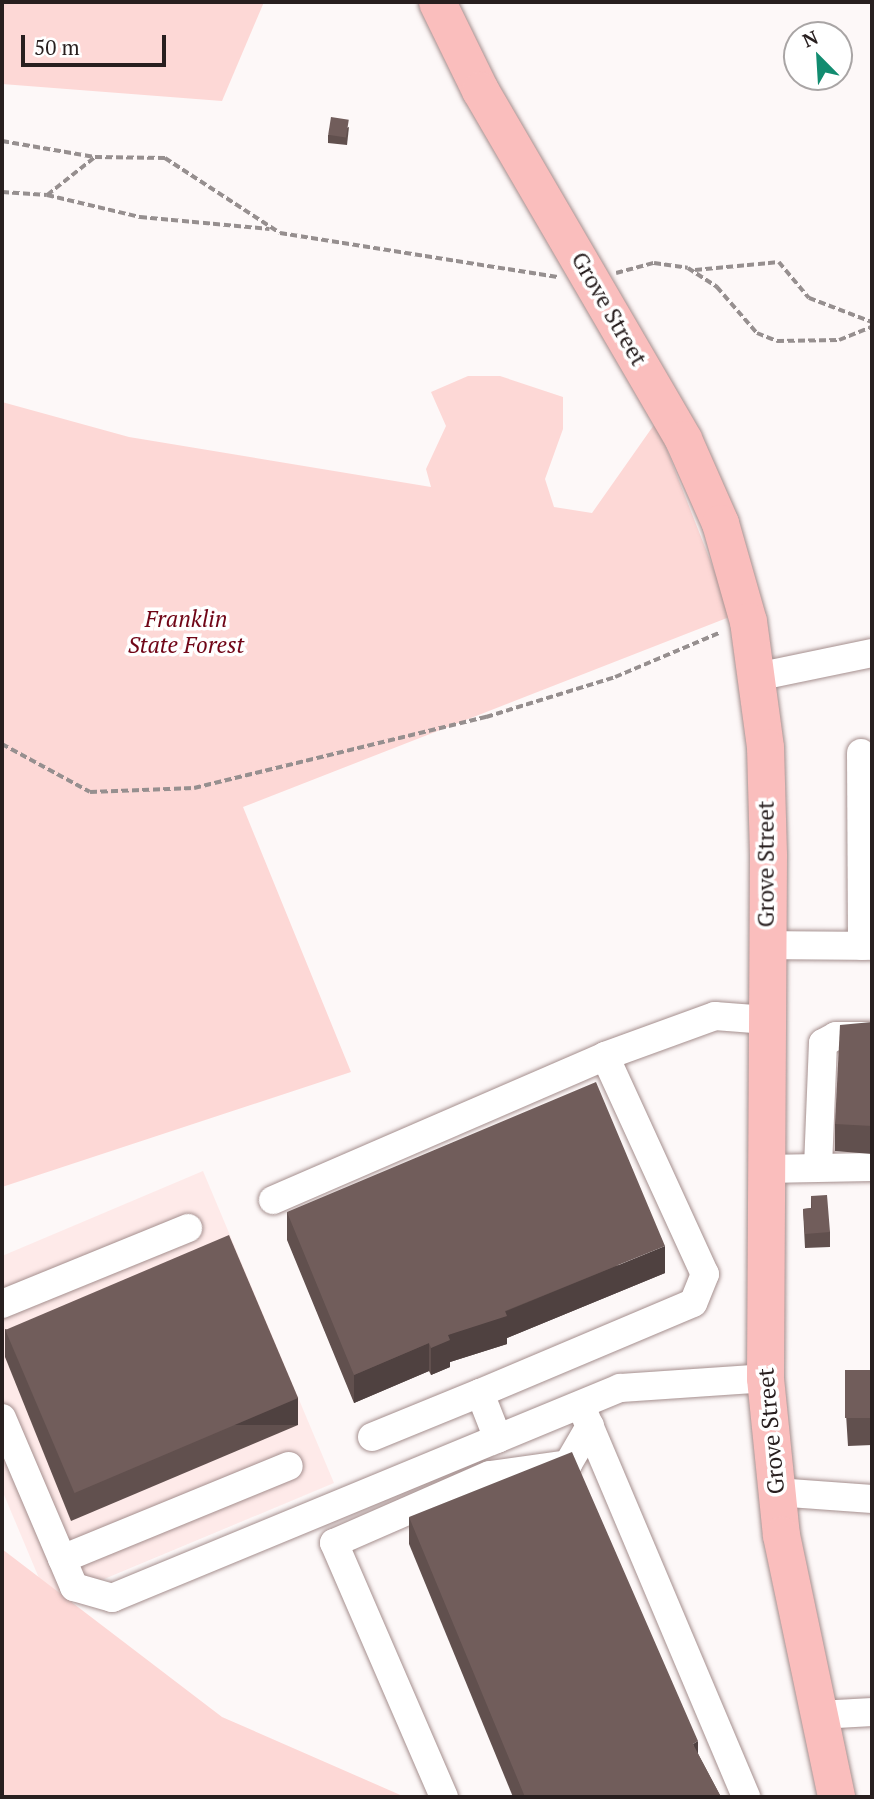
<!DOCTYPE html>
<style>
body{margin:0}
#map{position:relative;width:874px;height:1799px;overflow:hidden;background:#fdf8f8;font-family:"PT Serif",serif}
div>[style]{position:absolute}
.built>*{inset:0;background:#feeae9}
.green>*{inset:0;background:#fdd8d6}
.path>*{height:3.5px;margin-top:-1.75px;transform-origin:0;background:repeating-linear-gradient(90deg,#968f8f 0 7px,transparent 0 10.5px)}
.roads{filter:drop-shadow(0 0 2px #a58f8e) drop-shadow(0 0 2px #a58f8e)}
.minor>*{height:28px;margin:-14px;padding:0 14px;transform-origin:14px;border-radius:14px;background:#fff}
.major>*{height:37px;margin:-18.5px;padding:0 18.5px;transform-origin:18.5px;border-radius:18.5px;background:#fabebd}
.wall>*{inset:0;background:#61504e}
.shaded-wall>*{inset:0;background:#4f4140;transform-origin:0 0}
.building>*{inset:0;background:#715d5b;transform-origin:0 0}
span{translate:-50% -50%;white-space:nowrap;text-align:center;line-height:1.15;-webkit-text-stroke:7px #fff;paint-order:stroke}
.street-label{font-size:23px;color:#281f1f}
.park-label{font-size:23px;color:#700617;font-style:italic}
.frame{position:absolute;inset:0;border:4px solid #281f1f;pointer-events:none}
.north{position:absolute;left:783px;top:21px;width:70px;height:70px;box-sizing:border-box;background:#fff;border:2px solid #a9a5a5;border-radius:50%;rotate:336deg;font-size:19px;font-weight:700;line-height:28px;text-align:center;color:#281f1f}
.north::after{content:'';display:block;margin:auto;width:24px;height:32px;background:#128c70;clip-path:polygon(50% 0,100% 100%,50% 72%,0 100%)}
.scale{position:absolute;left:21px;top:35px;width:145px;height:32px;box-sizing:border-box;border:4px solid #281f1f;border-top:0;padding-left:9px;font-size:21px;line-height:24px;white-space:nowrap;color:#281f1f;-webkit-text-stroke:5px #fff;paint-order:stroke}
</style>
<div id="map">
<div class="built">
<i style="clip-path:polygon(203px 1171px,334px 1483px,49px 1602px,2px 1490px,2px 1256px)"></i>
</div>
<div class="green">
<i style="clip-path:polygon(2px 2px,264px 2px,222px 101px,2px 84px)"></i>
<i style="clip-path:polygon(468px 376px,500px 376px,563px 397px,563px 429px,545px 479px,554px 507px,592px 513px,656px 422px,732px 616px,243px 807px,351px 1072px,2px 1187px,2px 402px,129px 437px,431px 487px,426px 469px,446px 426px,431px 392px)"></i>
<i style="clip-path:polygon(2px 1549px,222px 1717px,405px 1797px,2px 1797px)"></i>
</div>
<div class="path">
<i style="left:2px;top:141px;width:94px;rotate:9.8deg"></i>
<i style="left:2px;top:192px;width:45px;rotate:3.8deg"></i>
<i style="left:47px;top:195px;width:61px;rotate:-38.4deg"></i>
<i style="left:95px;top:157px;width:70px;rotate:0.8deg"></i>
<i style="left:165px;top:158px;width:137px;rotate:33.1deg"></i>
<i style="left:280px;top:233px;width:281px;rotate:9deg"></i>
<i style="left:47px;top:195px;width:96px;rotate:13.3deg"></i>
<i style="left:140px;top:217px;width:130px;rotate:5.3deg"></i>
<i style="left:695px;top:270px;width:84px;rotate:-5.4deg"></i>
<i style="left:779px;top:262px;width:47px;rotate:50.2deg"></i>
<i style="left:809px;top:298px;width:67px;rotate:20.9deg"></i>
<i style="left:616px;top:273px;width:39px;rotate:-15deg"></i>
<i style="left:654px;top:263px;width:34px;rotate:8deg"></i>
<i style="left:688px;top:268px;width:35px;rotate:33deg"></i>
<i style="left:717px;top:287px;width:61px;rotate:49deg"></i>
<i style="left:757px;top:333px;width:22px;rotate:22deg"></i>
<i style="left:777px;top:341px;width:62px;rotate:-0.9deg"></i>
<i style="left:839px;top:340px;width:35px;rotate:-22deg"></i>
<i style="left:2px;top:744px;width:100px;rotate:28.6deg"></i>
<i style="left:90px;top:792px;width:104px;rotate:-2.2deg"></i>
<i style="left:194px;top:788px;width:301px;rotate:-13.7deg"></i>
<i style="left:486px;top:717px;width:135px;rotate:-17.2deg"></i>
<i style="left:615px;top:677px;width:115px;rotate:-23deg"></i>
</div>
<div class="roads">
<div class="minor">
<i style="left:756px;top:677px;width:118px;rotate:-11.7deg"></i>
<i style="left:861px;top:753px;width:193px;rotate:89.7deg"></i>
<i style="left:767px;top:945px;width:105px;rotate:0.5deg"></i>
<i style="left:605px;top:1056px;width:117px;rotate:-20deg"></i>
<i style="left:715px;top:1016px;width:52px;rotate:4.4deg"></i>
<i style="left:818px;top:1167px;width:124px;rotate:-87.7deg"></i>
<i style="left:823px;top:1043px;width:15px;rotate:-28deg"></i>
<i style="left:836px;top:1036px;width:36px"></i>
<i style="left:765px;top:1169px;width:107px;rotate:-1.1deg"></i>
<i style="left:273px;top:1200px;width:362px;rotate:-23.4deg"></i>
<i style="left:605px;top:1056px;width:240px;rotate:65.4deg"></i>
<i style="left:705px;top:1274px;width:31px;rotate:112deg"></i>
<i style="left:693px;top:1303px;width:231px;rotate:157.1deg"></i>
<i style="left:480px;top:1393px;width:49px;rotate:68.6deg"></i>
<i style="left:2px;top:1304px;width:201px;rotate:-22.2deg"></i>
<i style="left:584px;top:1413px;width:417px;rotate:67.1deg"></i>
<i style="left:2px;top:1418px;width:184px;rotate:66.9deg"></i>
<i style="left:74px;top:1587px;width:40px;rotate:16deg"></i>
<i style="left:112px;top:1598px;width:550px;rotate:-22.46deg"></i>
<i style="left:620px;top:1388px;width:145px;rotate:-3.9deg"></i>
<i style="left:372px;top:1437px;width:117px;rotate:-22.2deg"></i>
<i style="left:776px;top:1492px;width:96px;rotate:4.2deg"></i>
<i style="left:62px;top:1559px;width:245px;rotate:-22.3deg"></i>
<i style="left:819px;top:1715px;width:53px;rotate:-3.2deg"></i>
<i style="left:444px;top:1797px;width:277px;rotate:-113.4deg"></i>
<i style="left:334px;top:1543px;width:170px;rotate:-23.6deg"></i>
<i style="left:490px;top:1475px;width:79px;rotate:-8deg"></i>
<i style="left:568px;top:1464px;width:44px;rotate:-59.9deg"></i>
</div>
<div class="major">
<i style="left:437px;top:2px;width:98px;rotate:64deg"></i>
<i style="left:480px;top:90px;width:404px;rotate:59.8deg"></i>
<i style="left:683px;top:439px;width:92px;rotate:66.2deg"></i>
<i style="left:720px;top:523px;width:102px;rotate:74.1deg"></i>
<i style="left:748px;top:621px;width:127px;rotate:82.3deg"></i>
<i style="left:765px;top:747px;width:108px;rotate:88.4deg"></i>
<i style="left:768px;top:855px;width:523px;rotate:90.33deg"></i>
<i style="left:765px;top:1378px;width:158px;rotate:84.2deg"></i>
<i style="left:781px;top:1535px;width:268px;rotate:78.1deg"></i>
</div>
</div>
<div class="wall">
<i style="clip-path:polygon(349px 127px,347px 145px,328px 143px,328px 135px)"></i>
<i style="clip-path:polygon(872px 1022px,872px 1154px,835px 1151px,835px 1124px)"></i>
<i style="clip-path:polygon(811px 1196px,830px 1232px,830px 1247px,805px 1248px,803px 1209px,811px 1208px)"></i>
<i style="clip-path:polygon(287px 1212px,665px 1273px,507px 1338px,507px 1344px,450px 1362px,450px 1367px,431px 1375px,429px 1371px,354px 1403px,287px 1240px)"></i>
<i style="clip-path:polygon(5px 1329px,298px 1425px,71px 1521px,5px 1357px)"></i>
<i style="clip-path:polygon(872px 1370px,872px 1445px,848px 1446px,845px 1398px,845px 1371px)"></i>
<i style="clip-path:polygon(409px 1517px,698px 1754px,721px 1797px,513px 1797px,409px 1544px)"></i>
</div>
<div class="shaded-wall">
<i style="clip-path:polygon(665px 1246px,665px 1273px,507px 1338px,507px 1344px,450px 1362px,450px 1367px,431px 1375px,431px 1348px,448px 1335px)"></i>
<i style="clip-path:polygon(429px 1343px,429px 1371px,354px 1403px,354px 1375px)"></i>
<i style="left:298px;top:1398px;width:27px;height:246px;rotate:90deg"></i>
<i style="clip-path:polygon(698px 1741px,698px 1769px,693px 1744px)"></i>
</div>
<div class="building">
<i style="left:331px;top:117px;width:18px;height:18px;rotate:9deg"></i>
<i style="clip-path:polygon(872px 1022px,872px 1126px,835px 1124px,840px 1025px)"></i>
<i style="clip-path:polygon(596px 1082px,665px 1246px,505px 1311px,507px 1316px,448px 1335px,450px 1340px,431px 1348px,429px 1343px,354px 1375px,287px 1212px)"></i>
<i style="clip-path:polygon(827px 1195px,830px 1232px,805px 1234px,803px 1209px,812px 1208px,811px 1196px)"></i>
<i style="left:229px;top:1235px;width:177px;height:243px;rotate:67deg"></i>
<i style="left:872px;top:1370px;width:48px;height:27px;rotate:90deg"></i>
<i style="clip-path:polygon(572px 1452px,698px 1741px,693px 1744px,721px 1797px,525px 1797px,409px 1517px)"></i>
</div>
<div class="street-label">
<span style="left:609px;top:309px;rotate:60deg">Grove Street</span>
<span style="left:766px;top:864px;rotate:-90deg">Grove Street</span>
<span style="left:771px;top:1431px;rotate:-95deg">Grove Street</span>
</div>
<div class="park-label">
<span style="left:186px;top:632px">Franklin<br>State Forest</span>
</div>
<div class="frame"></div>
<div class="north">N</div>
<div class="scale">50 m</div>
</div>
